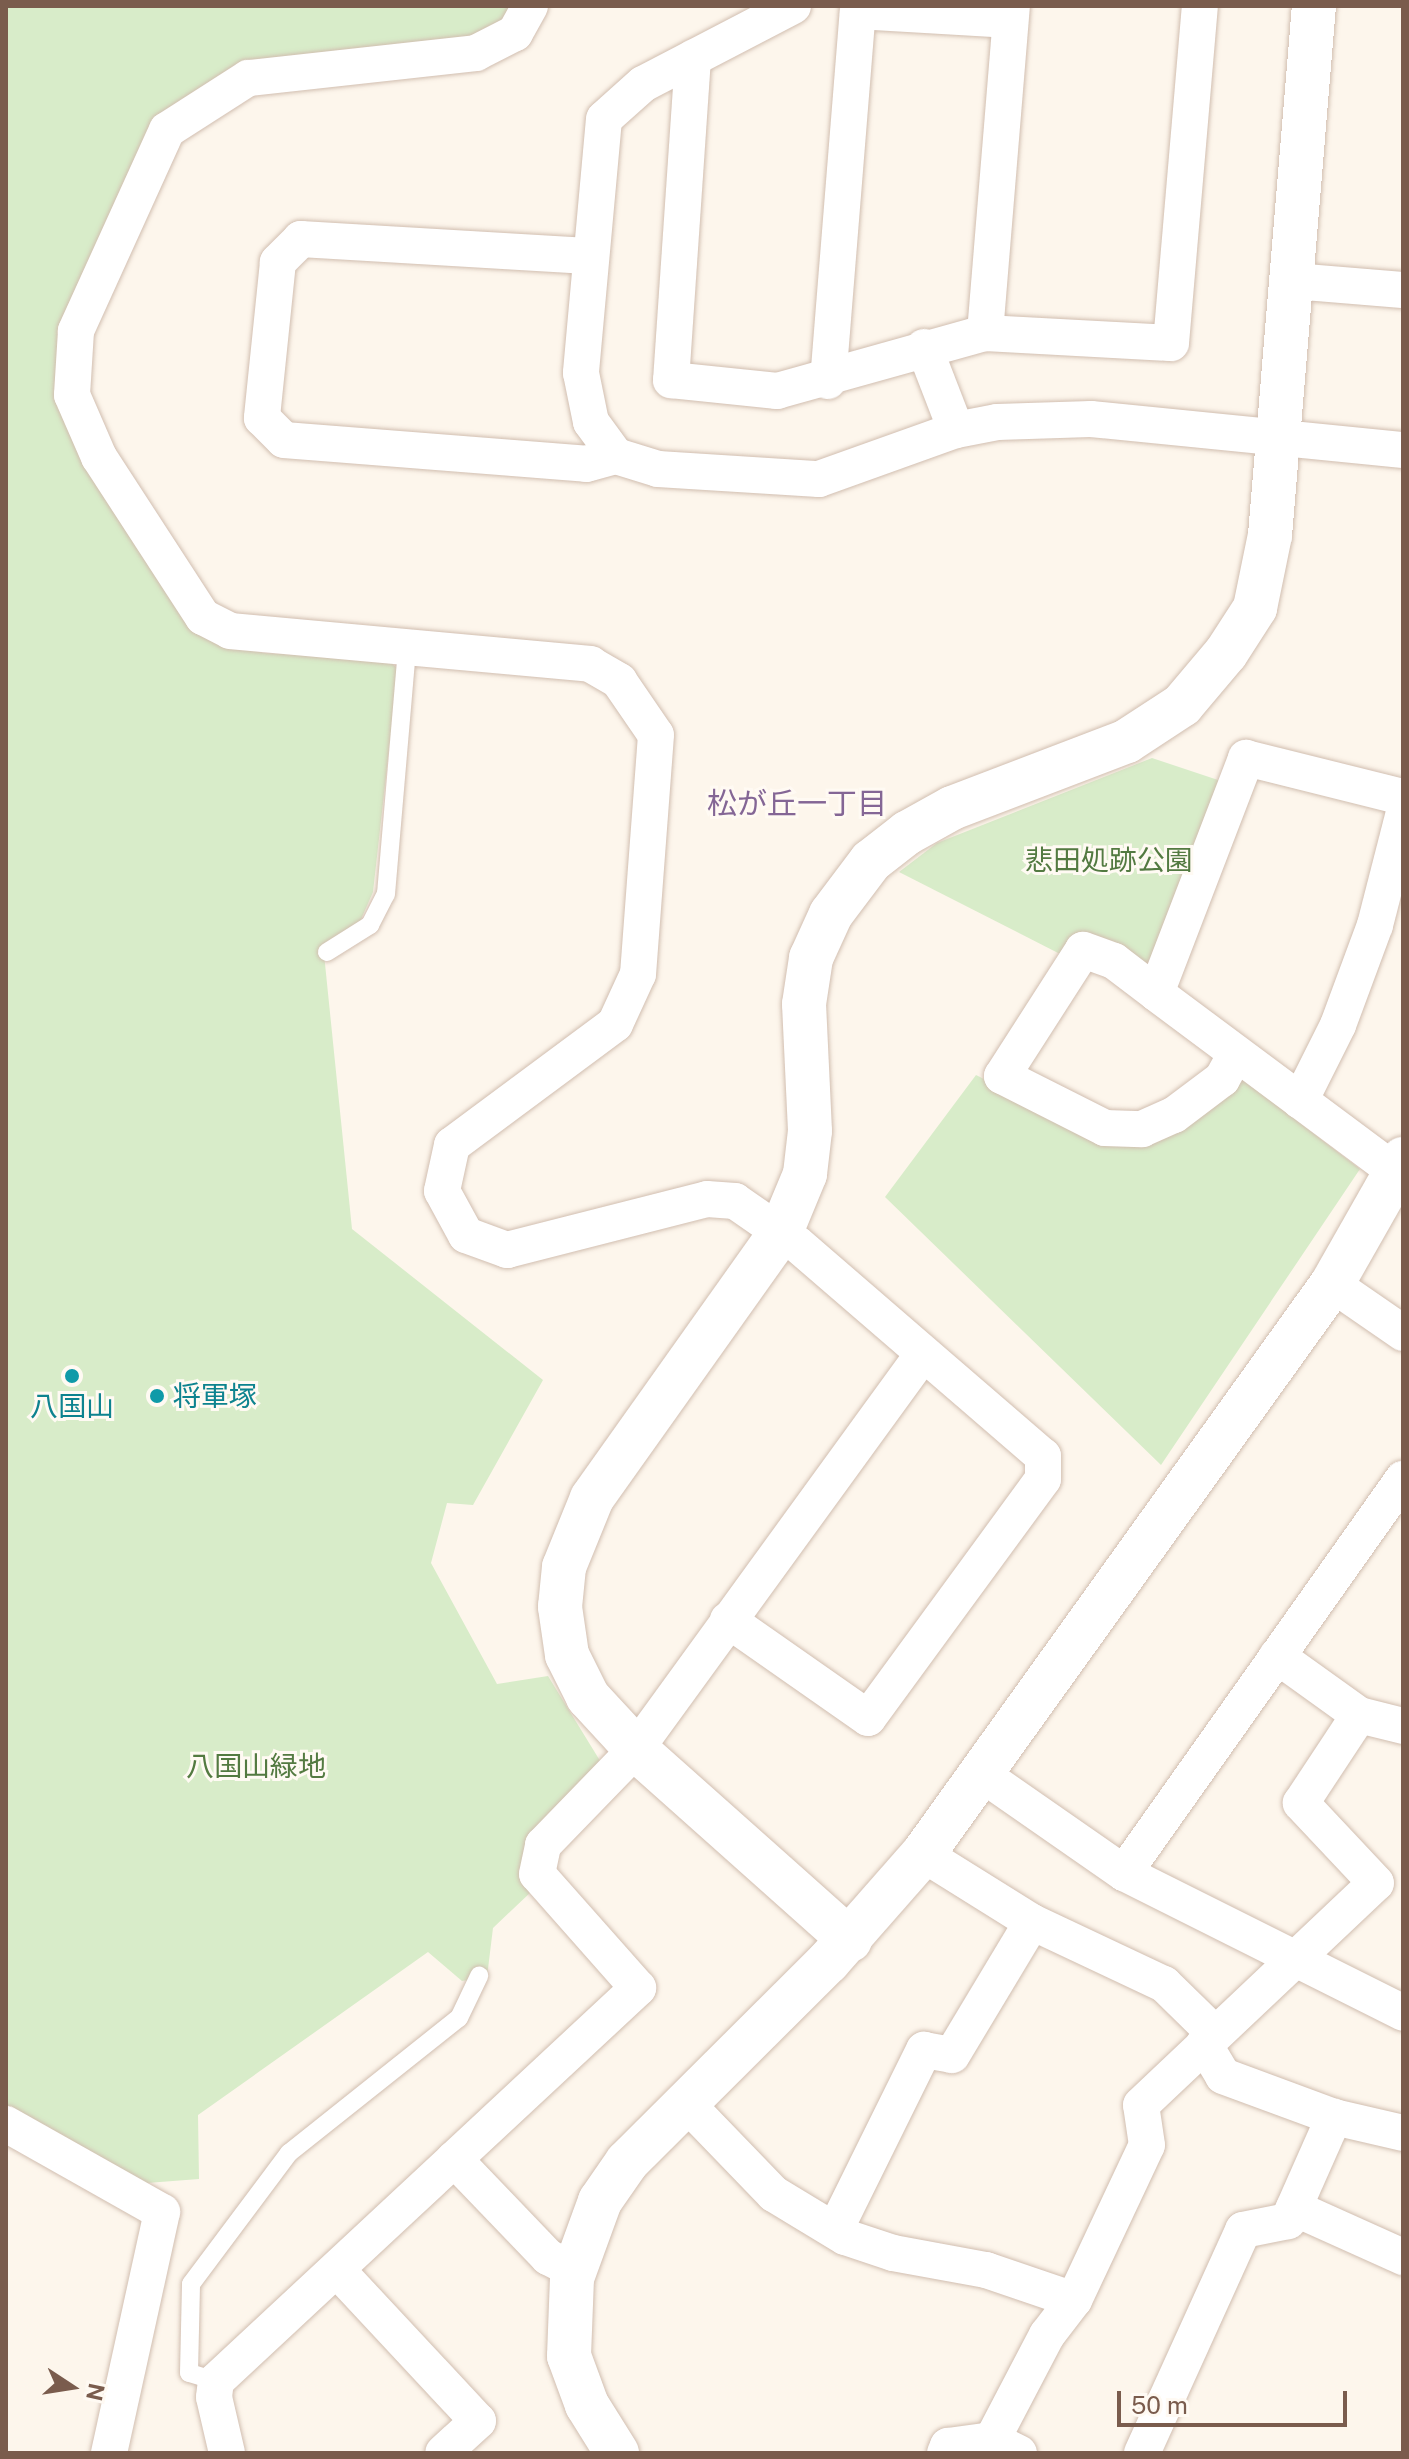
<!DOCTYPE html>
<meta charset="utf-8">
<style>
body{margin:0}
#map{position:relative;width:1409px;height:2459px;overflow:hidden;background:#fdf6ec;font-family:"Public Sans","Noto Sans JP",sans-serif}
div>[style]{position:absolute}
.green>*{inset:0;background:#d8ecc9}
.roads{filter:drop-shadow(0 0 2px #d1beb0) drop-shadow(0 0 2px #d1beb0)}
.lane>*{height:18px;margin:-9px;padding:0 9px;transform-origin:9px;border-radius:9px;background:#fff}
.street>*{height:36px;margin:-18px;padding:0 18px;transform-origin:18px;border-radius:18px;background:#fff}
.secondary>*{height:44px;margin:-22px;padding:0 22px;transform-origin:22px;border-radius:22px;background:#fff}
.dots>*{width:22px;height:22px;translate:-50% -50%;box-sizing:border-box;border:4px solid #fffaf3;border-radius:50%}
span{translate:-50% -50%;white-space:nowrap;text-align:center;line-height:1.15;-webkit-text-stroke:6px #fffaf3;paint-order:stroke}
.park-label{font-size:28px;color:#537a41}
.culture-label{font-size:28px;color:#0d838f}
.left{translate:0 -50%;text-align:left}
.neighbourhood-label{font-size:30px;color:#846695}
.frame{position:absolute;inset:0;border:8px solid #7a5c4d;pointer-events:none}
.north{position:absolute;left:32px;top:2347px;width:80px;height:80px;-webkit-text-stroke:6px #fffaf3;paint-order:stroke;rotate:102deg;font-size:22px;font-weight:700;line-height:32px;text-align:center;color:#7a5c4d}
.north::after{content:'';display:block;margin:auto;width:28px;height:36px;background:#7a5c4d;clip-path:polygon(50% 0,100% 100%,50% 72%,0 100%)}
.scale{position:absolute;left:1117px;top:2391px;width:230px;height:36px;box-sizing:border-box;border:4px solid #7a5c4d;border-top:0;padding-left:10px;font-size:24px;line-height:28px;white-space:nowrap;color:#7a5c4d;-webkit-text-stroke:6px #fffaf3;paint-order:stroke}
</style>
<div id="map">
<div class="green">
<i style="clip-path:polygon(6px 6px,514px 6px,507px 17px,467px 41px,159px 116px,56px 364px,201px 634px,263px 653px,388px 660px,398px 669px,373px 892px,359px 924px,323px 944px,352px 1229px,543px 1380px,473px 1505px,447px 1503px,431px 1563px,497px 1684px,548px 1676px,602px 1764px,532px 1891px,493px 1928px,487px 1977px,462px 1981px,428px 1952px,198px 2115px,199px 2179px,134px 2184px,6px 2109px)"></i>
<i style="clip-path:polygon(1152px 758px,1221px 781px,1152px 975px,1062px 955px,899px 872px,937px 843px)"></i>
<i style="clip-path:polygon(976px 1075px,1102px 1138px,1242px 1079px,1360px 1169px,1161px 1465px,885px 1197px)"></i>
</div>
<div class="roads">
<div class="lane">
<i style="left:327px;top:952px;width:51px;rotate:-32.1deg"></i>
<i style="left:370px;top:925px;width:35px;rotate:-63deg"></i>
<i style="left:386px;top:894px;width:248px;rotate:-85.1deg"></i>
<i style="left:216px;top:2381px;width:28px;rotate:-163deg"></i>
<i style="left:189px;top:2373px;width:89px;rotate:-88.7deg"></i>
<i style="left:191px;top:2284px;width:164px;rotate:-53.2deg"></i>
<i style="left:289px;top:2153px;width:217px;rotate:-38.5deg"></i>
<i style="left:459px;top:2018px;width:47px;rotate:-64.5deg"></i>
</div>
<div class="street">
<i style="left:530px;top:6px;width:31px;rotate:119deg"></i>
<i style="left:515px;top:33px;width:44px;rotate:152.9deg"></i>
<i style="left:476px;top:53px;width:229px;rotate:173.7deg"></i>
<i style="left:248px;top:78px;width:96px;rotate:147.3deg"></i>
<i style="left:167px;top:130px;width:221px;rotate:114.4deg"></i>
<i style="left:76px;top:331px;width:64px;rotate:93.6deg"></i>
<i style="left:72px;top:395px;width:68px;rotate:66.5deg"></i>
<i style="left:99px;top:457px;width:191px;rotate:57deg"></i>
<i style="left:203px;top:617px;width:30px;rotate:27deg"></i>
<i style="left:230px;top:631px;width:362px;rotate:5.2deg"></i>
<i style="left:590px;top:664px;width:34px;rotate:30deg"></i>
<i style="left:619px;top:681px;width:65px;rotate:55.6deg"></i>
<i style="left:656px;top:735px;width:240px;rotate:94.3deg"></i>
<i style="left:638px;top:974px;width:55px;rotate:114.7deg"></i>
<i style="left:615px;top:1024px;width:203px;rotate:143.4deg"></i>
<i style="left:452px;top:1145px;width:47px;rotate:102.3deg"></i>
<i style="left:442px;top:1191px;width:50px;rotate:61.4deg"></i>
<i style="left:466px;top:1235px;width:44px;rotate:20.1deg"></i>
<i style="left:507px;top:1250px;width:206px;rotate:-14.3deg"></i>
<i style="left:707px;top:1199px;width:28px;rotate:4deg"></i>
<i style="left:735px;top:1201px;width:75px;rotate:34.7deg"></i>
<i style="left:797px;top:1244px;width:325px;rotate:40.8deg"></i>
<i style="left:1043px;top:1456px;width:23px;rotate:90deg"></i>
<i style="left:1043px;top:1479px;width:296px;rotate:126.2deg"></i>
<i style="left:868px;top:1718px;width:171px;rotate:-145deg"></i>
<i style="left:793px;top:6px;width:169px;rotate:152.5deg"></i>
<i style="left:643px;top:84px;width:52px;rotate:138.1deg"></i>
<i style="left:604px;top:119px;width:255px;rotate:95.2deg"></i>
<i style="left:581px;top:373px;width:50px;rotate:78.5deg"></i>
<i style="left:591px;top:422px;width:42px;rotate:53.7deg"></i>
<i style="left:616px;top:456px;width:44px;rotate:17.2deg"></i>
<i style="left:658px;top:469px;width:161px;rotate:3.6deg"></i>
<i style="left:819px;top:479px;width:145px;rotate:-19.7deg"></i>
<i style="left:956px;top:430px;width:42px;rotate:-11deg"></i>
<i style="left:997px;top:422px;width:94px;rotate:-1.8deg"></i>
<i style="left:1091px;top:419px;width:314px;rotate:5.7deg"></i>
<i style="left:693px;top:58px;width:323px;rotate:93.9deg"></i>
<i style="left:671px;top:380px;width:107px;rotate:5.9deg"></i>
<i style="left:777px;top:391px;width:216px;rotate:-15.6deg"></i>
<i style="left:985px;top:333px;width:186px;rotate:3.1deg"></i>
<i style="left:1171px;top:343px;width:338px;rotate:-85.1deg"></i>
<i style="left:588px;top:256px;width:288px;rotate:-176.6deg"></i>
<i style="left:301px;top:239px;width:33px;rotate:135deg"></i>
<i style="left:278px;top:262px;width:157px;rotate:95.9deg"></i>
<i style="left:262px;top:418px;width:31px;rotate:45deg"></i>
<i style="left:284px;top:440px;width:303px;rotate:4.5deg"></i>
<i style="left:586px;top:464px;width:31px;rotate:-15deg"></i>
<i style="left:1293px;top:281px;width:110px;rotate:4.7deg"></i>
<i style="left:985px;top:333px;width:328px;rotate:-85.3deg"></i>
<i style="left:924px;top:347px;width:89px;rotate:68.9deg"></i>
<i style="left:828px;top:381px;width:371px;rotate:-85.4deg"></i>
<i style="left:858px;top:11px;width:152px;rotate:3.4deg"></i>
<i style="left:1156px;top:993px;width:53px;rotate:-142.7deg"></i>
<i style="left:1114px;top:961px;width:33px;rotate:-160deg"></i>
<i style="left:1083px;top:950px;width:150px;rotate:122.7deg"></i>
<i style="left:1002px;top:1076px;width:115px;rotate:26.8deg"></i>
<i style="left:1105px;top:1128px;width:37px;rotate:2deg"></i>
<i style="left:1142px;top:1129px;width:35px;rotate:-24deg"></i>
<i style="left:1174px;top:1115px;width:60px;rotate:-36.9deg"></i>
<i style="left:1222px;top:1079px;width:26px;rotate:-61deg"></i>
<i style="left:1300px;top:1101px;width:85px;rotate:-63.4deg"></i>
<i style="left:1338px;top:1025px;width:107px;rotate:-69.7deg"></i>
<i style="left:1375px;top:925px;width:113px;rotate:-75.6deg"></i>
<i style="left:1396px;top:1172px;width:299px;rotate:-143.3deg"></i>
<i style="left:1156px;top:993px;width:252px;rotate:-69deg"></i>
<i style="left:1246px;top:758px;width:162px;rotate:14deg"></i>
<i style="left:1332px;top:1284px;width:86px;rotate:34.6deg"></i>
<i style="left:1277px;top:1656px;width:101px;rotate:35.7deg"></i>
<i style="left:1359px;top:1715px;width:45px;rotate:14deg"></i>
<i style="left:983px;top:1775px;width:172px;rotate:34.8deg"></i>
<i style="left:1124px;top:1873px;width:312px;rotate:26.6deg"></i>
<i style="left:923px;top:1854px;width:128px;rotate:32deg"></i>
<i style="left:1032px;top:1922px;width:146px;rotate:25.2deg"></i>
<i style="left:1164px;top:1984px;width:71px;rotate:44.4deg"></i>
<i style="left:1124px;top:1873px;width:483px;rotate:-54.7deg"></i>
<i style="left:1204px;top:2044px;width:37px;rotate:59deg"></i>
<i style="left:1223px;top:2076px;width:118px;rotate:20.3deg"></i>
<i style="left:1334px;top:2117px;width:71px;rotate:13.1deg"></i>
<i style="left:687px;top:2104px;width:125px;rotate:46deg"></i>
<i style="left:774px;top:2194px;width:83px;rotate:31.2deg"></i>
<i style="left:845px;top:2237px;width:51px;rotate:18.4deg"></i>
<i style="left:893px;top:2253px;width:95px;rotate:10.4deg"></i>
<i style="left:986px;top:2270px;width:93px;rotate:18.8deg"></i>
<i style="left:6px;top:2124px;width:179px;rotate:29.4deg"></i>
<i style="left:162px;top:2212px;width:247px;rotate:102.4deg"></i>
<i style="left:454px;top:2159px;width:136px;rotate:46.2deg"></i>
<i style="left:548px;top:2257px;width:30px;rotate:27deg"></i>
<i style="left:1294px;top:2208px;width:120px;rotate:24.2deg"></i>
<i style="left:836px;top:2228px;width:199px;rotate:-63.7deg"></i>
<i style="left:924px;top:2050px;width:28px;rotate:10deg"></i>
<i style="left:952px;top:2055px;width:155px;rotate:-59deg"></i>
<i style="left:338px;top:2271px;width:205px;rotate:47deg"></i>
<i style="left:478px;top:2421px;width:47px;rotate:137.6deg"></i>
<i style="left:992px;top:2440px;width:119px;rotate:-62.4deg"></i>
<i style="left:1047px;top:2335px;width:44px;rotate:-52.4deg"></i>
<i style="left:1074px;top:2300px;width:171px;rotate:-64.8deg"></i>
<i style="left:1147px;top:2145px;width:40px;rotate:-98.5deg"></i>
<i style="left:1141px;top:2105px;width:323px;rotate:-43.4deg"></i>
<i style="left:1376px;top:1883px;width:110px;rotate:-133.2deg"></i>
<i style="left:1301px;top:1803px;width:105px;rotate:-56.6deg"></i>
<i style="left:227px;top:2453px;width:57px;rotate:-103.1deg"></i>
<i style="left:214px;top:2397px;width:16px;rotate:-83deg"></i>
<i style="left:216px;top:2381px;width:577px;rotate:-42.96deg"></i>
<i style="left:638px;top:1988px;width:152px;rotate:-131.5deg"></i>
<i style="left:537px;top:1874px;width:30px;rotate:-78deg"></i>
<i style="left:543px;top:1845px;width:134px;rotate:-45.9deg"></i>
<i style="left:636px;top:1749px;width:487px;rotate:-54deg"></i>
<i style="left:945px;top:2453px;width:8px;rotate:-67deg"></i>
<i style="left:948px;top:2446px;width:44px;rotate:-7.8deg"></i>
<i style="left:992px;top:2440px;width:30px;rotate:26deg"></i>
<i style="left:1142px;top:2453px;width:245px;rotate:-65.6deg"></i>
<i style="left:1243px;top:2230px;width:46px;rotate:-11.3deg"></i>
<i style="left:1288px;top:2221px;width:114px;rotate:-66.1deg"></i>
</div>
<div class="secondary">
<i style="left:850px;top:1940px;width:287px;rotate:-138.3deg"></i>
<i style="left:636px;top:1749px;width:71px;rotate:-132.7deg"></i>
<i style="left:588px;top:1697px;width:47px;rotate:-116.6deg"></i>
<i style="left:567px;top:1655px;width:49px;rotate:-98.3deg"></i>
<i style="left:560px;top:1607px;width:40px;rotate:-84.3deg"></i>
<i style="left:564px;top:1567px;width:74px;rotate:-67.9deg"></i>
<i style="left:592px;top:1498px;width:326px;rotate:-54.6deg"></i>
<i style="left:781px;top:1232px;width:63px;rotate:-67.5deg"></i>
<i style="left:805px;top:1174px;width:43px;rotate:-83.4deg"></i>
<i style="left:810px;top:1131px;width:127px;rotate:-92.7deg"></i>
<i style="left:804px;top:1004px;width:47px;rotate:-81.3deg"></i>
<i style="left:811px;top:958px;width:48px;rotate:-65.6deg"></i>
<i style="left:831px;top:914px;width:66px;rotate:-53deg"></i>
<i style="left:871px;top:861px;width:46px;rotate:-37.9deg"></i>
<i style="left:907px;top:833px;width:51px;rotate:-29.1deg"></i>
<i style="left:952px;top:808px;width:187px;rotate:-20.9deg"></i>
<i style="left:1127px;top:741px;width:66px;rotate:-33.2deg"></i>
<i style="left:1182px;top:705px;width:68px;rotate:-49.8deg"></i>
<i style="left:1226px;top:653px;width:54px;rotate:-57.2deg"></i>
<i style="left:1255px;top:608px;width:75px;rotate:-78.4deg"></i>
<i style="left:1270px;top:535px;width:531px;rotate:-85.25deg"></i>
<i style="left:617px;top:2453px;width:57px;rotate:-122deg"></i>
<i style="left:587px;top:2405px;width:52px;rotate:-110.2deg"></i>
<i style="left:569px;top:2356px;width:78px;rotate:-87.8deg"></i>
<i style="left:572px;top:2278px;width:82px;rotate:-70deg"></i>
<i style="left:600px;top:2201px;width:47px;rotate:-55.3deg"></i>
<i style="left:627px;top:2162px;width:284px;rotate:-44.9deg"></i>
<i style="left:828px;top:1962px;width:144px;rotate:-48.7deg"></i>
<i style="left:923px;top:1854px;width:702px;rotate:-54.34deg"></i>
<i style="left:1332px;top:1284px;width:144px;rotate:-60.4deg"></i>
</div>
</div>
<div class="dots">
<i style="left:72px;top:1376px;background:#0f9aa8"></i>
<i style="left:157px;top:1396px;background:#0f9aa8"></i>
</div>
<div class="park-label">
<span style="left:1109px;top:860px">悲田処跡公園</span>
<span style="left:256px;top:1766px">八国山緑地</span>
</div>
<div class="culture-label">
<span class="left" style="left:173px;top:1396px">将軍塚</span>
<span style="left:72px;top:1406px">八国山</span>
</div>
<div class="neighbourhood-label">
<span style="left:797px;top:803px">松が丘一丁目</span>
</div>
<div class="frame"></div>
<div class="north">N</div>
<div class="scale">50 m</div>
</div>
